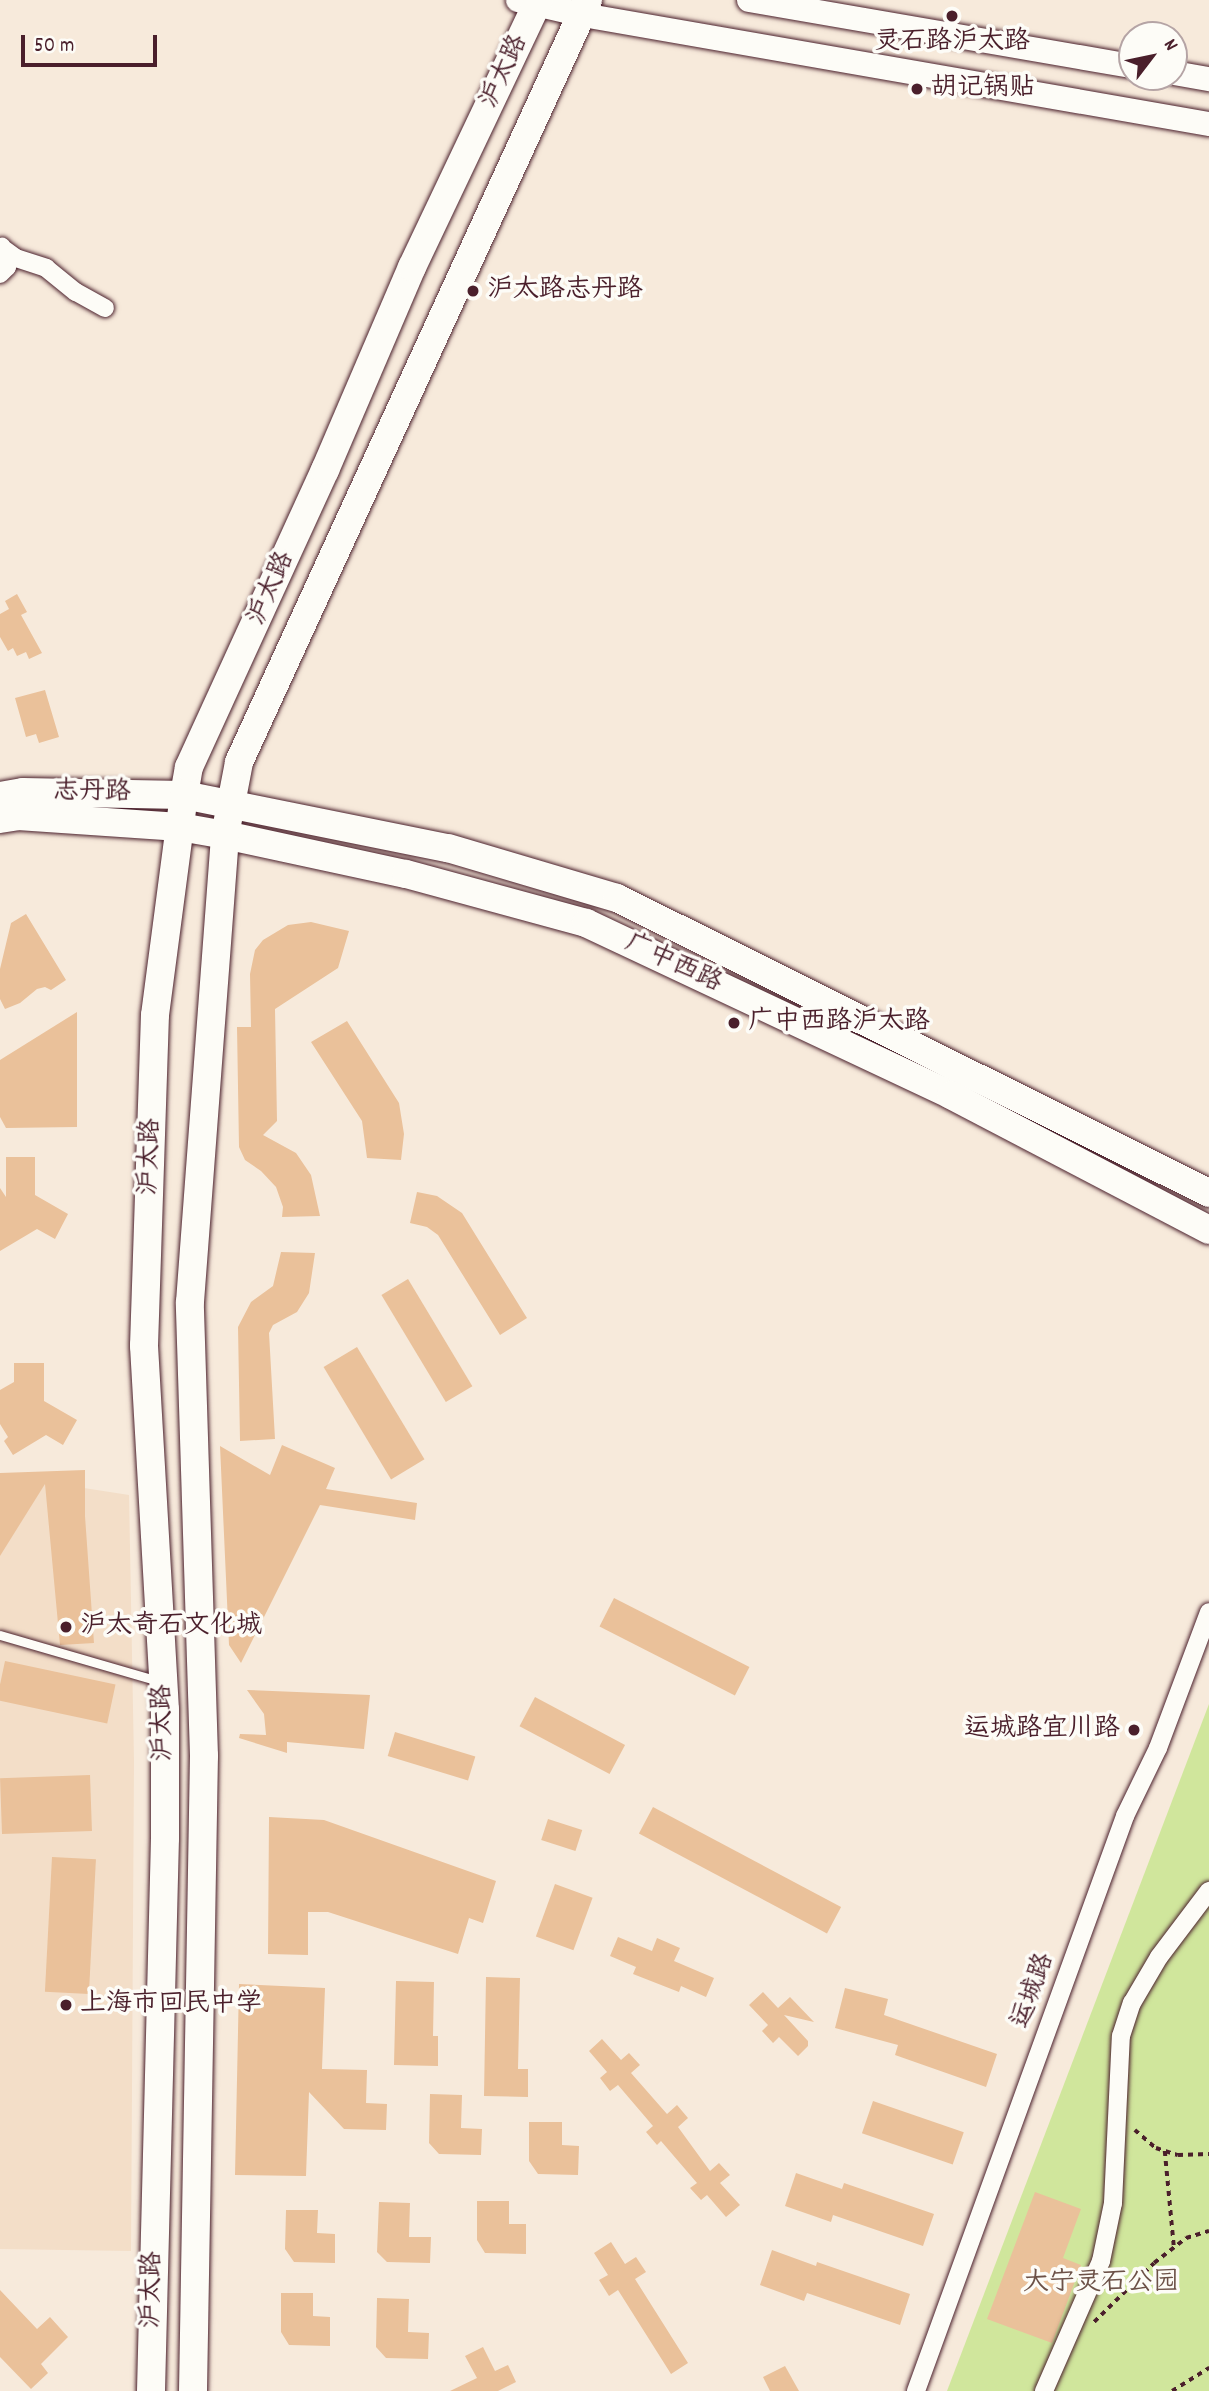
<!DOCTYPE html>
<meta charset="utf-8">
<style>
body{margin:0}
#map{position:relative;width:1209px;height:2391px;overflow:hidden;background:#f7eadb;font-family:Dekko,"LXGW WenKai TC",sans-serif}
div>[style]{position:absolute}
.built>*{inset:0;background:#f3dec8}
.green>*{inset:0;background:#d0e69c}
.building>*{inset:0;background:#eac19a;transform-origin:0 0}
.path>*{height:3.5px;margin-top:-1.75px;transform-origin:0;background:repeating-linear-gradient(90deg,#4a1f2b 0 5px,transparent 0 10px)}
.roads{filter:drop-shadow(0 0 2px #4a1f2b) drop-shadow(0 0 2px #4a1f2b)}
.lane>*{height:9px;margin:-4.5px;padding:0 4.5px;transform-origin:4.5px;border-radius:4.5px;background:#fdfcf7}
.street>*{height:18px;margin:-9px;padding:0 9px;transform-origin:9px;border-radius:9px;background:#fdfcf7}
.secondary>*{height:24px;margin:-12px;padding:0 12px;transform-origin:12px;border-radius:12px;background:#fdfcf7}
.primary>*{height:28px;margin:-14px;padding:0 14px;transform-origin:14px;border-radius:14px;background:#fdfcf7}
.dots>*{width:19px;height:19px;translate:-50% -50%;box-sizing:border-box;border:4px solid #fdfcf7;border-radius:50%}
span{translate:-50% -50%;white-space:nowrap;text-align:center;line-height:1.15;-webkit-text-stroke:7px #fdfcf7;paint-order:stroke}
.poi-label{font-size:26px;color:#4a1f2b}
.left{translate:0 -50%;text-align:left}
.right{translate:-100% -50%;text-align:right}
.street-label{font-size:26px;color:#4a1f2b}
.park-label{font-size:26px;color:#6c5147}
.north{position:absolute;left:1118px;top:21px;width:70px;height:70px;box-sizing:border-box;background:#fdfcf7;border:2px solid #b5a4a5;border-radius:50%;rotate:58deg;font-size:19px;font-weight:700;line-height:28px;text-align:center;color:#4a1f2b}
.north::after{content:'';display:block;margin:auto;width:24px;height:32px;background:#4a1f2b;clip-path:polygon(50% 0,100% 100%,50% 72%,0 100%)}
.scale{position:absolute;left:21px;top:35px;width:136px;height:32px;box-sizing:border-box;border:4px solid #4a1f2b;border-top:0;padding-left:9px;font-size:21px;line-height:24px;white-space:nowrap;color:#4a1f2b;-webkit-text-stroke:5px #fdfcf7;paint-order:stroke}
</style>
<div id="map">
<div class="built">
<i style="clip-path:polygon(0 1475px,129px 1495px,134px 1761px,131px 2251px,0 2249px)"></i>
</div>
<div class="green">
<i style="clip-path:polygon(1209px 1704px,1209px 2391px,947px 2391px)"></i>
</div>
<div class="building">
<i style="clip-path:polygon(17px 594px,27px 612px,21px 615px,42px 653px,29px 659px,26px 652px,17px 656px,13px 648px,8px 651px,0 637px,0 614px,9px 609px,5px 601px)"></i>
<i style="clip-path:polygon(45px 690px,59px 737px,39px 743px,36px 734px,26px 737px,15px 698px)"></i>
<i style="clip-path:polygon(26px 914px,66px 980px,51px 990px,45px 987px,37px 989px,20px 1003px,5px 1009px,0 999px,0 969px,11px 923px)"></i>
<i style="clip-path:polygon(311px 922px,349px 931px,338px 968px,275px 1009px,277px 1121px,263px 1135px,296px 1153px,311px 1175px,320px 1216px,282px 1217px,283px 1207px,276px 1187px,261px 1171px,245px 1160px,239px 1147px,237px 1027px,251px 1027px,250px 974px,255px 950px,263px 940px,288px 925px)"></i>
<i style="clip-path:polygon(77px 1012px,77px 1127px,6px 1128px,0 1117px,0 1060px)"></i>
<i style="clip-path:polygon(347px 1021px,399px 1103px,404px 1134px,401px 1160px,367px 1158px,362px 1121px,311px 1042px)"></i>
<i style="clip-path:polygon(6px 1157px,35px 1157px,35px 1195px,68px 1214px,55px 1239px,37px 1229px,0 1251px,0 1188px,6px 1197px)"></i>
<i style="clip-path:polygon(417px 1192px,437px 1196px,462px 1213px,527px 1318px,500px 1335px,438px 1235px,427px 1227px,410px 1223px)"></i>
<i style="clip-path:polygon(281px 1252px,315px 1253px,309px 1293px,297px 1312px,273px 1325px,269px 1333px,275px 1439px,240px 1441px,238px 1327px,251px 1302px,273px 1286px)"></i>
<i style="left:408px;top:1279px;width:125px;height:31px;rotate:59deg"></i>
<i style="left:357px;top:1347px;width:131px;height:39px;rotate:59deg"></i>
<i style="clip-path:polygon(14px 1363px,44px 1363px,44px 1401px,77px 1420px,63px 1445px,46px 1435px,13px 1455px,4px 1441px,8px 1437px,0 1424px,0 1390px,14px 1382px)"></i>
<i style="clip-path:polygon(282px 1445px,335px 1468px,326px 1489px,417px 1503px,415px 1520px,320px 1505px,241px 1663px,229px 1645px,220px 1446px,270px 1475px)"></i>
<i style="clip-path:polygon(85px 1470px,85px 1516px,94px 1643px,60px 1645px,45px 1484px,0 1556px,0 1473px)"></i>
<i style="left:614px;top:1598px;width:152px;height:32px;rotate:27deg"></i>
<i style="left:5px;top:1661px;width:113px;height:40px;rotate:12deg"></i>
<i style="clip-path:polygon(247px 1690px,370px 1695px,364px 1749px,287px 1742px,287px 1753px,239px 1738px,240px 1734px,266px 1735px,264px 1714px)"></i>
<i style="left:535px;top:1697px;width:102px;height:33px;rotate:28deg"></i>
<i style="left:395px;top:1732px;width:84px;height:25px;rotate:17deg"></i>
<i style="left:90px;top:1775px;width:56px;height:90px;rotate:88deg"></i>
<i style="left:653px;top:1807px;width:213px;height:30px;rotate:28deg"></i>
<i style="clip-path:polygon(269px 1817px,324px 1820px,496px 1881px,483px 1923px,469px 1918px,458px 1954px,328px 1912px,308px 1912px,308px 1955px,268px 1954px)"></i>
<i style="left:548px;top:1819px;width:36px;height:22px;rotate:18deg"></i>
<i style="left:52px;top:1857px;width:44px;height:135px;rotate:3deg"></i>
<i style="left:555px;top:1884px;width:40px;height:56px;rotate:20deg"></i>
<i style="clip-path:polygon(618px 1937px,652px 1951px,657px 1938px,680px 1948px,674px 1961px,714px 1978px,706px 1997px,681px 1986px,679px 1992px,633px 1974px,636px 1967px,610px 1956px)"></i>
<i style="clip-path:polygon(486px 1977px,520px 1978px,518px 2069px,528px 2069px,528px 2097px,484px 2096px)"></i>
<i style="clip-path:polygon(396px 1981px,434px 1982px,433px 2036px,438px 2036px,438px 2066px,394px 2065px)"></i>
<i style="clip-path:polygon(239px 1984px,325px 1988px,322px 2069px,367px 2070px,366px 2103px,387px 2104px,386px 2130px,344px 2129px,309px 2092px,306px 2176px,235px 2175px)"></i>
<i style="clip-path:polygon(845px 1988px,888px 1999px,884px 2015px,997px 2054px,986px 2087px,895px 2055px,898px 2045px,835px 2028px)"></i>
<i style="clip-path:polygon(763px 1992px,778px 2008px,790px 1997px,814px 2022px,784px 2015px,808px 2041px,808px 2046px,798px 2056px,779px 2037px,773px 2043px,762px 2031px,768px 2025px,749px 2005px)"></i>
<i style="clip-path:polygon(602px 2039px,621px 2060px,629px 2053px,640px 2065px,631px 2073px,667px 2114px,677px 2105px,688px 2118px,678px 2127px,710px 2171px,719px 2163px,730px 2175px,720px 2183px,740px 2205px,726px 2217px,707px 2195px,701px 2200px,690px 2188px,697px 2183px,661px 2141px,657px 2145px,646px 2132px,653px 2126px,618px 2085px,610px 2091px,600px 2078px,607px 2072px,589px 2051px)"></i>
<i style="clip-path:polygon(430px 2094px,462px 2095px,461px 2128px,482px 2129px,481px 2155px,439px 2154px,429px 2143px)"></i>
<i style="left:873px;top:2101px;width:96px;height:34px;rotate:19deg"></i>
<i style="clip-path:polygon(529px 2122px,562px 2122px,562px 2145px,579px 2146px,578px 2175px,538px 2174px,529px 2161px)"></i>
<i style="clip-path:polygon(796px 2173px,842px 2189px,844px 2183px,934px 2214px,923px 2246px,833px 2215px,831px 2222px,785px 2206px)"></i>
<i style="clip-path:polygon(1035px 2192px,1081px 2209px,1063px 2258px,1081px 2265px,1052px 2343px,987px 2319px)"></i>
<i style="clip-path:polygon(477px 2201px,509px 2201px,509px 2224px,526px 2224px,526px 2254px,485px 2253px,477px 2240px)"></i>
<i style="clip-path:polygon(379px 2202px,410px 2203px,409px 2237px,431px 2237px,430px 2263px,387px 2262px,377px 2252px)"></i>
<i style="clip-path:polygon(286px 2210px,318px 2210px,317px 2233px,335px 2234px,335px 2263px,294px 2262px,285px 2249px)"></i>
<i style="clip-path:polygon(611px 2242px,625px 2264px,636px 2257px,646px 2272px,635px 2279px,688px 2363px,671px 2374px,618px 2290px,609px 2296px,599px 2280px,608px 2275px,594px 2253px)"></i>
<i style="clip-path:polygon(772px 2250px,816px 2266px,817px 2262px,910px 2294px,900px 2325px,807px 2293px,804px 2301px,760px 2285px)"></i>
<i style="clip-path:polygon(0 2290px,37px 2329px,50px 2317px,68px 2337px,41px 2364px,48px 2373px,31px 2389px,0 2357px)"></i>
<i style="clip-path:polygon(281px 2293px,313px 2293px,313px 2316px,330px 2317px,330px 2346px,289px 2345px,281px 2332px)"></i>
<i style="clip-path:polygon(377px 2298px,409px 2299px,408px 2332px,429px 2333px,428px 2359px,386px 2358px,376px 2347px)"></i>
<i style="clip-path:polygon(483px 2347px,495px 2371px,508px 2365px,516px 2382px,498px 2391px,450px 2391px,477px 2378px,465px 2356px)"></i>
<i style="clip-path:polygon(785px 2366px,799px 2391px,770px 2391px,763px 2377px)"></i>
</div>
<div class="path">
<i style="left:1135px;top:2130px;width:28px;rotate:41deg"></i>
<i style="left:1156px;top:2148px;width:23px;rotate:18deg"></i>
<i style="left:1178px;top:2155px;width:31px;rotate:-2deg"></i>
<i style="left:1165px;top:2151px;width:95px;rotate:84.6deg"></i>
<i style="left:1094px;top:2322px;width:84px;rotate:-44.5deg"></i>
<i style="left:1154px;top:2263px;width:41px;rotate:-38deg"></i>
<i style="left:1186px;top:2238px;width:24px;rotate:-17deg"></i>
<i style="left:1172px;top:2391px;width:44px;rotate:-31.9deg"></i>
</div>
<div class="roads">
<div class="lane">
<i style="left:0;top:1635px;width:165px;rotate:16.2deg"></i>
</div>
<div class="street">
<i style="left:5px;top:250px;width:14px;rotate:36deg"></i>
<i style="left:16px;top:258px;width:32px;rotate:18deg"></i>
<i style="left:46px;top:268px;width:38px;rotate:39deg"></i>
<i style="left:76px;top:292px;width:33px;rotate:29deg"></i>
<i style="left:0;top:274px;width:10px;rotate:-45deg"></i>
<i style="left:7px;top:267px;width:21px;rotate:-104deg"></i>
<i style="left:916px;top:2391px;width:612px;rotate:-70.02deg"></i>
<i style="left:1125px;top:1816px;width:76px;rotate:-64.1deg"></i>
<i style="left:1158px;top:1748px;width:145px;rotate:-69.4deg"></i>
<i style="left:1044px;top:2391px;width:142px;rotate:-66.3deg"></i>
<i style="left:1101px;top:2261px;width:59px;rotate:-78.3deg"></i>
<i style="left:1113px;top:2203px;width:167px;rotate:-87.3deg"></i>
<i style="left:1121px;top:2036px;width:35px;rotate:-72deg"></i>
<i style="left:1132px;top:2003px;width:53px;rotate:-59.6deg"></i>
<i style="left:1159px;top:1957px;width:83px;rotate:-52.9deg"></i>
</div>
<div class="secondary">
<i style="left:518px;top:0;width:67px;rotate:13deg"></i>
<i style="left:583px;top:15px;width:635px;rotate:9.88deg"></i>
<i style="left:749px;top:0;width:389px;rotate:9.8deg"></i>
<i style="left:1174px;top:73px;width:36px;rotate:10deg"></i>
</div>
<div class="primary">
<i style="left:0;top:796px;width:23px;rotate:-10deg"></i>
<i style="left:23px;top:792px;width:161px;rotate:1.1deg"></i>
<i style="left:184px;top:795px;width:269px;rotate:11.4deg"></i>
<i style="left:448px;top:848px;width:176px;rotate:16.5deg"></i>
<i style="left:617px;top:898px;width:661px;rotate:26.49deg"></i>
<i style="left:0;top:819px;width:18px;rotate:-9deg"></i>
<i style="left:18px;top:816px;width:162px;rotate:3.9deg"></i>
<i style="left:180px;top:827px;width:46px;rotate:10.1deg"></i>
<i style="left:225px;top:835px;width:185px;rotate:12.2deg"></i>
<i style="left:406px;top:874px;width:187px;rotate:15.2deg"></i>
<i style="left:586px;top:923px;width:403px;rotate:25.2deg"></i>
<i style="left:951px;top:1095px;width:291px;rotate:27.6deg"></i>
<i style="left:151px;top:2391px;width:553px;rotate:-88.55deg"></i>
<i style="left:165px;top:1838px;width:128px;rotate:-90deg"></i>
<i style="left:165px;top:1710px;width:365px;rotate:-93.3deg"></i>
<i style="left:144px;top:1346px;width:331px;rotate:-88.1deg"></i>
<i style="left:155px;top:1015px;width:222px;rotate:-82.5deg"></i>
<i style="left:184px;top:795px;width:28px;rotate:-80deg"></i>
<i style="left:189px;top:767px;width:327px;rotate:-65.4deg"></i>
<i style="left:325px;top:470px;width:221px;rotate:-66.8deg"></i>
<i style="left:412px;top:267px;width:296px;rotate:-64.6deg"></i>
<i style="left:193px;top:2391px;width:635px;rotate:-89.01deg"></i>
<i style="left:204px;top:1756px;width:454px;rotate:-91.8deg"></i>
<i style="left:190px;top:1302px;width:468px;rotate:-85.7deg"></i>
<i style="left:225px;top:835px;width:74px;rotate:-79.1deg"></i>
<i style="left:239px;top:762px;width:838px;rotate:-65.39deg"></i>
</div>
</div>
<div class="dots">
<i style="left:952px;top:16px;background:#4a1f2b"></i>
<i style="left:917px;top:89px;background:#4a1f2b"></i>
<i style="left:473px;top:291px;background:#4a1f2b"></i>
<i style="left:734px;top:1023px;background:#4a1f2b"></i>
<i style="left:66px;top:1627px;background:#4a1f2b"></i>
<i style="left:1134px;top:1730px;background:#4a1f2b"></i>
<i style="left:66px;top:2005px;background:#4a1f2b"></i>
</div>
<div class="poi-label">
<span style="left:952px;top:43px">灵石路沪太路</span>
<span class="left" style="left:931px;top:89px">胡记锅贴</span>
<span class="left" style="left:487px;top:291px">沪太路志丹路</span>
<span class="left" style="left:748px;top:1023px">广中西路沪太路</span>
<span class="left" style="left:80px;top:1627px">沪太奇石文化城</span>
<span class="right" style="left:1120px;top:1730px">运城路宜川路</span>
<span class="left" style="left:80px;top:2005px">上海市回民中学</span>
</div>
<div class="street-label">
<span style="left:505px;top:72px;rotate:-65deg">沪太路</span>
<span style="left:272px;top:589px;rotate:-66deg">沪太路</span>
<span style="left:92px;top:793px;rotate:1deg">志丹路</span>
<span style="left:673px;top:964px;rotate:25deg">广中西路</span>
<span style="left:151px;top:1157px;rotate:-88deg">沪太路</span>
<span style="left:164px;top:1723px;rotate:-91deg">沪太路</span>
<span style="left:1034px;top:1991px;rotate:-70deg">运城路</span>
<span style="left:153px;top:2290px;rotate:-89deg">沪太路</span>
</div>
<div class="park-label">
<span style="left:1101px;top:2284px">大宁灵石公园</span>
</div>
<div class="north">N</div>
<div class="scale">50 m</div>
</div>
